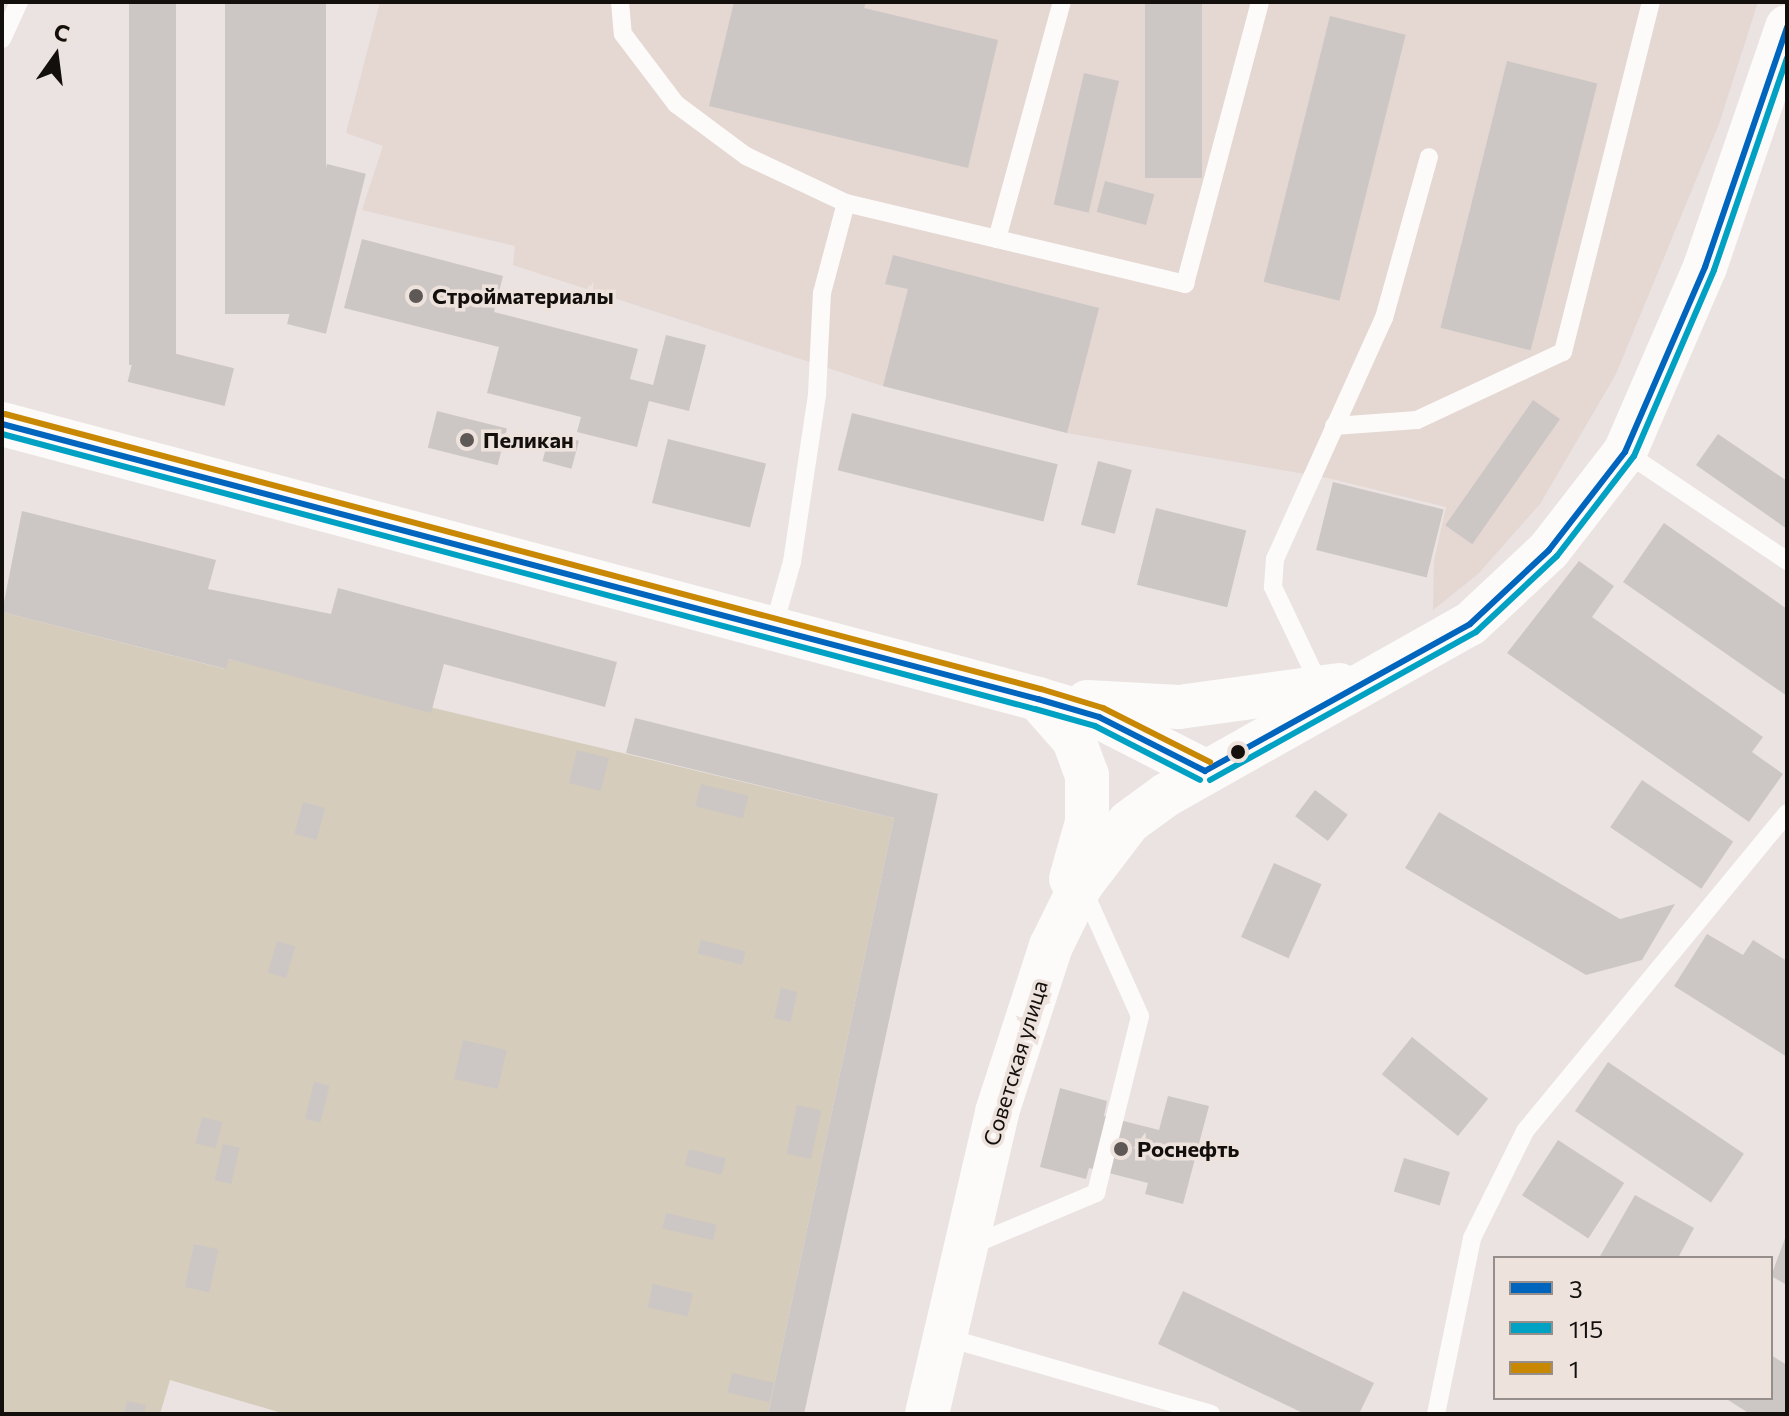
<!DOCTYPE html>
<meta charset="utf-8">
<style>
body{margin:0}
#map{position:relative;width:1789px;height:1416px;overflow:hidden;background:#eae3e1;font-family:Commissioner,sans-serif}
div>[style]{position:absolute}
.built>*{inset:0;background:#e5d7d1}
.green>*{inset:0;background:#d6ccbb}
.building>*{inset:0;background:#ccc7c5;transform-origin:0 0}
.lane>*{height:18px;margin:-9px;padding:0 9px;transform-origin:9px;border-radius:9px;background:#fcfbfa}
.secondary>*{height:44px;margin:-22px;padding:0 22px;transform-origin:22px;border-radius:22px;background:#fcfbfa}
.bus-1>*{height:6px;margin:-3px;padding:0 3px;transform-origin:3px;border-radius:3px;background:#0065bd}
.bus-2>*{height:6px;margin:-3px;padding:0 3px;transform-origin:3px;border-radius:3px;background:#01a1c4}
.bus-3>*{height:6px;margin:-3px;padding:0 3px;transform-origin:3px;border-radius:3px;background:#c98803}
.dots>*{width:22px;height:22px;translate:-50% -50%;box-sizing:border-box;border:4px solid #eee2dd;border-radius:50%}
span{translate:-50% -50%;white-space:nowrap;text-align:center;line-height:1.15;-webkit-text-stroke:7px #eee2dd;paint-order:stroke}
.poi-label{font-size:22px;color:#130f0d;font-weight:700}
.left{translate:0 -50%;text-align:left}
.street-label{font-size:22px;color:#130f0d}
.frame{position:absolute;inset:0;border:4px solid #130f0d;pointer-events:none}
.legend{position:absolute;left:1493px;top:1256px;width:280px;height:144px;box-sizing:border-box;background:#eee2dd;border:2px solid #968e8a;margin:0;padding:10px 14px;list-style:none;font-size:24px;color:#130f0d}
.legend li{display:flex;align-items:center;gap:16px;height:40px}
.legend b{width:40px;border:2px solid #968e8a}
.north{position:absolute;left:16px;top:16px;width:80px;height:80px;-webkit-text-stroke:6px #eee2dd;paint-order:stroke;rotate:14deg;font-size:22px;font-weight:700;line-height:32px;text-align:center;color:#130f0d}
.north::after{content:'';display:block;margin:auto;width:28px;height:36px;background:#130f0d;clip-path:polygon(50% 0,100% 100%,50% 72%,0 100%)}
</style>
<div id="map">
<div class="built">
<i style="clip-path:polygon(380px 2px,1758px 2px,1719px 124px,1616px 374px,1540px 504px,1478px 574px,1433px 610px,1434px 561px,1446px 507px,1328px 478px,1067px 433px,883px 386px,513px 265px,515px 246px,362px 210px,383px 146px,346px 133px)"></i>
</div>
<div class="green">
<i style="clip-path:polygon(2px 612px,225px 669px,229px 659px,894px 818px,768px 1414px,285px 1414px,170px 1380px,160px 1414px,2px 1414px)"></i>
</div>
<div class="building">
<i style="left:129px;top:2px;width:47px;height:363px"></i>
<i style="left:225px;top:2px;width:101px;height:312px"></i>
<i style="clip-path:polygon(734px 2px,866px 2px,864px 8px,998px 40px,968px 168px,709px 106px)"></i>
<i style="left:1145px;top:2px;width:57px;height:176px"></i>
<i style="left:1330px;top:16px;width:78px;height:274px;rotate:14deg"></i>
<i style="left:1507px;top:61px;width:93px;height:275px;rotate:14deg"></i>
<i style="left:1084px;top:73px;width:36px;height:135px;rotate:13deg"></i>
<i style="left:327px;top:164px;width:40px;height:165px;rotate:14deg"></i>
<i style="left:1105px;top:181px;width:51px;height:32px;rotate:15deg"></i>
<i style="clip-path:polygon(362px 239px,503px 276px,494px 312px,638px 349px,630px 379px,653px 385px,666px 335px,706px 345px,689px 411px,649px 401px,637px 447px,577px 432px,581px 417px,487px 393px,499px 347px,344px 308px)"></i>
<i style="clip-path:polygon(893px 255px,1099px 308px,1067px 433px,883px 386px,908px 289px,885px 284px)"></i>
<i style="left:137px;top:344px;width:100px;height:39px;rotate:14deg"></i>
<i style="left:1533px;top:400px;width:33px;height:153px;rotate:35deg"></i>
<i style="left:437px;top:411px;width:72px;height:38px;rotate:14deg"></i>
<i style="left:852px;top:413px;width:212px;height:59px;rotate:14deg"></i>
<i style="left:550px;top:433px;width:30px;height:29px;rotate:15deg"></i>
<i style="clip-path:polygon(1718px 434px,1787px 481px,1787px 529px,1696px 465px)"></i>
<i style="left:668px;top:439px;width:101px;height:66px;rotate:14deg"></i>
<i style="left:1098px;top:461px;width:35px;height:66px;rotate:15deg"></i>
<i style="left:1333px;top:482px;width:114px;height:70px;rotate:14deg"></i>
<i style="left:1156px;top:508px;width:93px;height:79px;rotate:14deg"></i>
<i style="clip-path:polygon(22px 511px,216px 560px,208px 589px,331px 614px,338px 588px,617px 662px,605px 707px,444px 664px,431px 713px,229px 659px,226px 669px,2px 612px)"></i>
<i style="clip-path:polygon(1664px 523px,1787px 609px,1787px 696px,1623px 582px)"></i>
<i style="clip-path:polygon(1579px 561px,1614px 586px,1592px 617px,1763px 737px,1752px 752px,1783px 774px,1749px 822px,1507px 653px)"></i>
<i style="clip-path:polygon(635px 718px,938px 794px,804px 1414px,768px 1414px,894px 818px,626px 753px)"></i>
<i style="left:577px;top:750px;width:33px;height:34px;rotate:14deg"></i>
<i style="left:1642px;top:780px;width:110px;height:57px;rotate:34deg"></i>
<i style="left:701px;top:784px;width:49px;height:23px;rotate:14deg"></i>
<i style="left:1315px;top:790px;width:41px;height:33px;rotate:37deg"></i>
<i style="left:303px;top:802px;width:23px;height:33px;rotate:15deg"></i>
<i style="clip-path:polygon(1439px 812px,1620px 919px,1675px 904px,1642px 960px,1586px 975px,1405px 868px)"></i>
<i style="left:1274px;top:863px;width:52px;height:81px;rotate:24deg"></i>
<i style="clip-path:polygon(1707px 934px,1743px 955px,1753px 940px,1787px 961px,1787px 1057px,1674px 986px)"></i>
<i style="left:701px;top:940px;width:46px;height:14px;rotate:14deg"></i>
<i style="left:277px;top:941px;width:19px;height:33px;rotate:16deg"></i>
<i style="left:781px;top:988px;width:17px;height:31px;rotate:13deg"></i>
<i style="left:1412px;top:1037px;width:98px;height:48px;rotate:39deg"></i>
<i style="left:463px;top:1040px;width:45px;height:40px;rotate:13deg"></i>
<i style="left:1608px;top:1062px;width:164px;height:59px;rotate:34deg"></i>
<i style="left:314px;top:1082px;width:16px;height:38px;rotate:14deg"></i>
<i style="clip-path:polygon(1060px 1088px,1107px 1101px,1104px 1116px,1159px 1130px,1168px 1096px,1209px 1106px,1183px 1204px,1145px 1194px,1148px 1183px,1089px 1168px,1086px 1179px,1040px 1167px)"></i>
<i style="left:797px;top:1105px;width:25px;height:50px;rotate:12deg"></i>
<i style="left:202px;top:1117px;width:21px;height:27px;rotate:14deg"></i>
<i style="left:1558px;top:1140px;width:79px;height:66px;rotate:33deg"></i>
<i style="left:223px;top:1144px;width:17px;height:37px;rotate:13deg"></i>
<i style="left:689px;top:1149px;width:38px;height:17px;rotate:14deg"></i>
<i style="left:1404px;top:1158px;width:48px;height:35px;rotate:17deg"></i>
<i style="clip-path:polygon(1635px 1195px,1694px 1228px,1678px 1258px,1599px 1258px)"></i>
<i style="left:666px;top:1213px;width:52px;height:16px;rotate:13deg"></i>
<i style="clip-path:polygon(1787px 1233px,1787px 1285px,1771px 1276px)"></i>
<i style="left:194px;top:1244px;width:25px;height:44px;rotate:12deg"></i>
<i style="left:653px;top:1284px;width:41px;height:24px;rotate:13deg"></i>
<i style="clip-path:polygon(1183px 1291px,1374px 1383px,1359px 1414px,1305px 1414px,1158px 1344px)"></i>
<i style="clip-path:polygon(1771px 1355px,1787px 1365px,1787px 1414px,1750px 1414px,1725px 1398px,1771px 1398px)"></i>
<i style="left:732px;top:1373px;width:43px;height:20px;rotate:13deg"></i>
<i style="clip-path:polygon(127px 1401px,146px 1405px,144px 1414px,124px 1414px)"></i>
</div>
<div class="lane">
<i style="left:620px;top:2px;width:32px;rotate:85deg"></i>
<i style="left:623px;top:34px;width:88px;rotate:52.9deg"></i>
<i style="left:676px;top:104px;width:87px;rotate:36.6deg"></i>
<i style="left:746px;top:156px;width:110px;rotate:25.2deg"></i>
<i style="left:2px;top:39px;width:41px;rotate:-65.3deg"></i>
<i style="left:997px;top:239px;width:246px;rotate:-74.7deg"></i>
<i style="left:1334px;top:426px;width:83px;rotate:-4.1deg"></i>
<i style="left:1417px;top:420px;width:161px;rotate:-25deg"></i>
<i style="left:1563px;top:352px;width:361px;rotate:-75.9deg"></i>
<i style="left:1625px;top:452px;width:195px;rotate:33.9deg"></i>
<i style="left:773px;top:629px;width:70px;rotate:-74.2deg"></i>
<i style="left:792px;top:562px;width:170px;rotate:-81.5deg"></i>
<i style="left:817px;top:394px;width:101px;rotate:-87.2deg"></i>
<i style="left:822px;top:293px;width:93px;rotate:-75.1deg"></i>
<i style="left:846px;top:203px;width:349px;rotate:13.4deg"></i>
<i style="left:1185px;top:284px;width:292px;rotate:-75.1deg"></i>
<i style="left:1320px;top:686px;width:110px;rotate:-115.4deg"></i>
<i style="left:1273px;top:587px;width:28px;rotate:-86deg"></i>
<i style="left:1275px;top:559px;width:265px;rotate:-65.7deg"></i>
<i style="left:1384px;top:318px;width:167px;rotate:-74.4deg"></i>
<i style="left:970px;top:1246px;width:137px;rotate:-22.8deg"></i>
<i style="left:1096px;top:1193px;width:182px;rotate:-76deg"></i>
<i style="left:1140px;top:1016px;width:139px;rotate:-114.2deg"></i>
<i style="left:945px;top:1337px;width:277px;rotate:16.1deg"></i>
<i style="left:1436px;top:1414px;width:180px;rotate:-78.4deg"></i>
<i style="left:1472px;top:1238px;width:119px;rotate:-63.6deg"></i>
<i style="left:1525px;top:1131px;width:412px;rotate:-50.5deg"></i>
</div>
<div class="secondary">
<i style="left:2px;top:424px;width:1072px;rotate:14.87deg"></i>
<i style="left:1038px;top:699px;width:64px;rotate:16.4deg"></i>
<i style="left:1099px;top:717px;width:119px;rotate:27deg"></i>
<i style="left:1038px;top:699px;width:55px;rotate:48.7deg"></i>
<i style="left:1074px;top:740px;width:37px;rotate:70deg"></i>
<i style="left:1087px;top:775px;width:47px;rotate:90deg"></i>
<i style="left:1087px;top:822px;width:59px;rotate:105.7deg"></i>
<i style="left:1087px;top:702px;width:92px;rotate:3.1deg"></i>
<i style="left:1179px;top:707px;width:162px;rotate:-7.8deg"></i>
<i style="left:927px;top:1414px;width:310px;rotate:-76.9deg"></i>
<i style="left:997px;top:1112px;width:175px;rotate:-72deg"></i>
<i style="left:1051px;top:946px;width:68px;rotate:-63.8deg"></i>
<i style="left:1081px;top:885px;width:79px;rotate:-52.7deg"></i>
<i style="left:1129px;top:822px;width:46px;rotate:-36.1deg"></i>
<i style="left:1166px;top:795px;width:349px;rotate:-29.4deg"></i>
<i style="left:1470px;top:624px;width:108px;rotate:-43.1deg"></i>
<i style="left:1549px;top:550px;width:124px;rotate:-52.2deg"></i>
<i style="left:1625px;top:452px;width:202px;rotate:-66.6deg"></i>
<i style="left:1705px;top:267px;width:254px;rotate:-71.1deg"></i>
</div>
<div class="bus-1">
<i style="left:2px;top:424px;width:1072px;rotate:14.87deg"></i>
<i style="left:1038px;top:699px;width:64px;rotate:16.4deg"></i>
<i style="left:1099px;top:717px;width:119px;rotate:27deg"></i>
<i style="left:1205px;top:771px;width:303px;rotate:-29deg"></i>
<i style="left:1470px;top:624px;width:108px;rotate:-43.1deg"></i>
<i style="left:1549px;top:550px;width:124px;rotate:-52.2deg"></i>
<i style="left:1625px;top:452px;width:202px;rotate:-66.6deg"></i>
<i style="left:1705px;top:267px;width:254px;rotate:-71.1deg"></i>
</div>
<div class="bus-2">
<i style="left:2px;top:434px;width:1069px;rotate:14.91deg"></i>
<i style="left:1035px;top:709px;width:62px;rotate:15.8deg"></i>
<i style="left:1095px;top:726px;width:118px;rotate:27.2deg"></i>
<i style="left:1210px;top:780px;width:304px;rotate:-29.1deg"></i>
<i style="left:1476px;top:632px;width:111px;rotate:-43.2deg"></i>
<i style="left:1557px;top:556px;width:126px;rotate:-52.4deg"></i>
<i style="left:1634px;top:456px;width:202px;rotate:-66.7deg"></i>
<i style="left:1714px;top:270px;width:224px;rotate:-71deg"></i>
</div>
<div class="bus-3">
<i style="left:5px;top:414px;width:1072px;rotate:14.87deg"></i>
<i style="left:1041px;top:689px;width:65px;rotate:17deg"></i>
<i style="left:1103px;top:708px;width:120px;rotate:26.8deg"></i>
</div>
<div class="dots">
<i style="left:416px;top:296px;background:#5e5957"></i>
<i style="left:467px;top:440px;background:#5e5957"></i>
<i style="left:1238px;top:752px;background:#130f0d"></i>
<i style="left:1121px;top:1149px;background:#5e5957"></i>
</div>
<div class="poi-label">
<span class="left" style="left:432px;top:296px">Стройматериалы</span>
<span class="left" style="left:483px;top:440px">Пеликан</span>
<span class="left" style="left:1137px;top:1149px">Роснефть</span>
</div>
<div class="street-label">
<span style="left:1015px;top:1063px;rotate:-73deg">Советская улица</span>
</div>
<div class="frame"></div>
<ul class="legend">
<li><b style="height:10px;background:#0065bd"></b>3</li>
<li><b style="height:10px;background:#01a1c4"></b>115</li>
<li><b style="height:10px;background:#c98803"></b>1</li>
</ul>
<div class="north">С</div>
</div>
